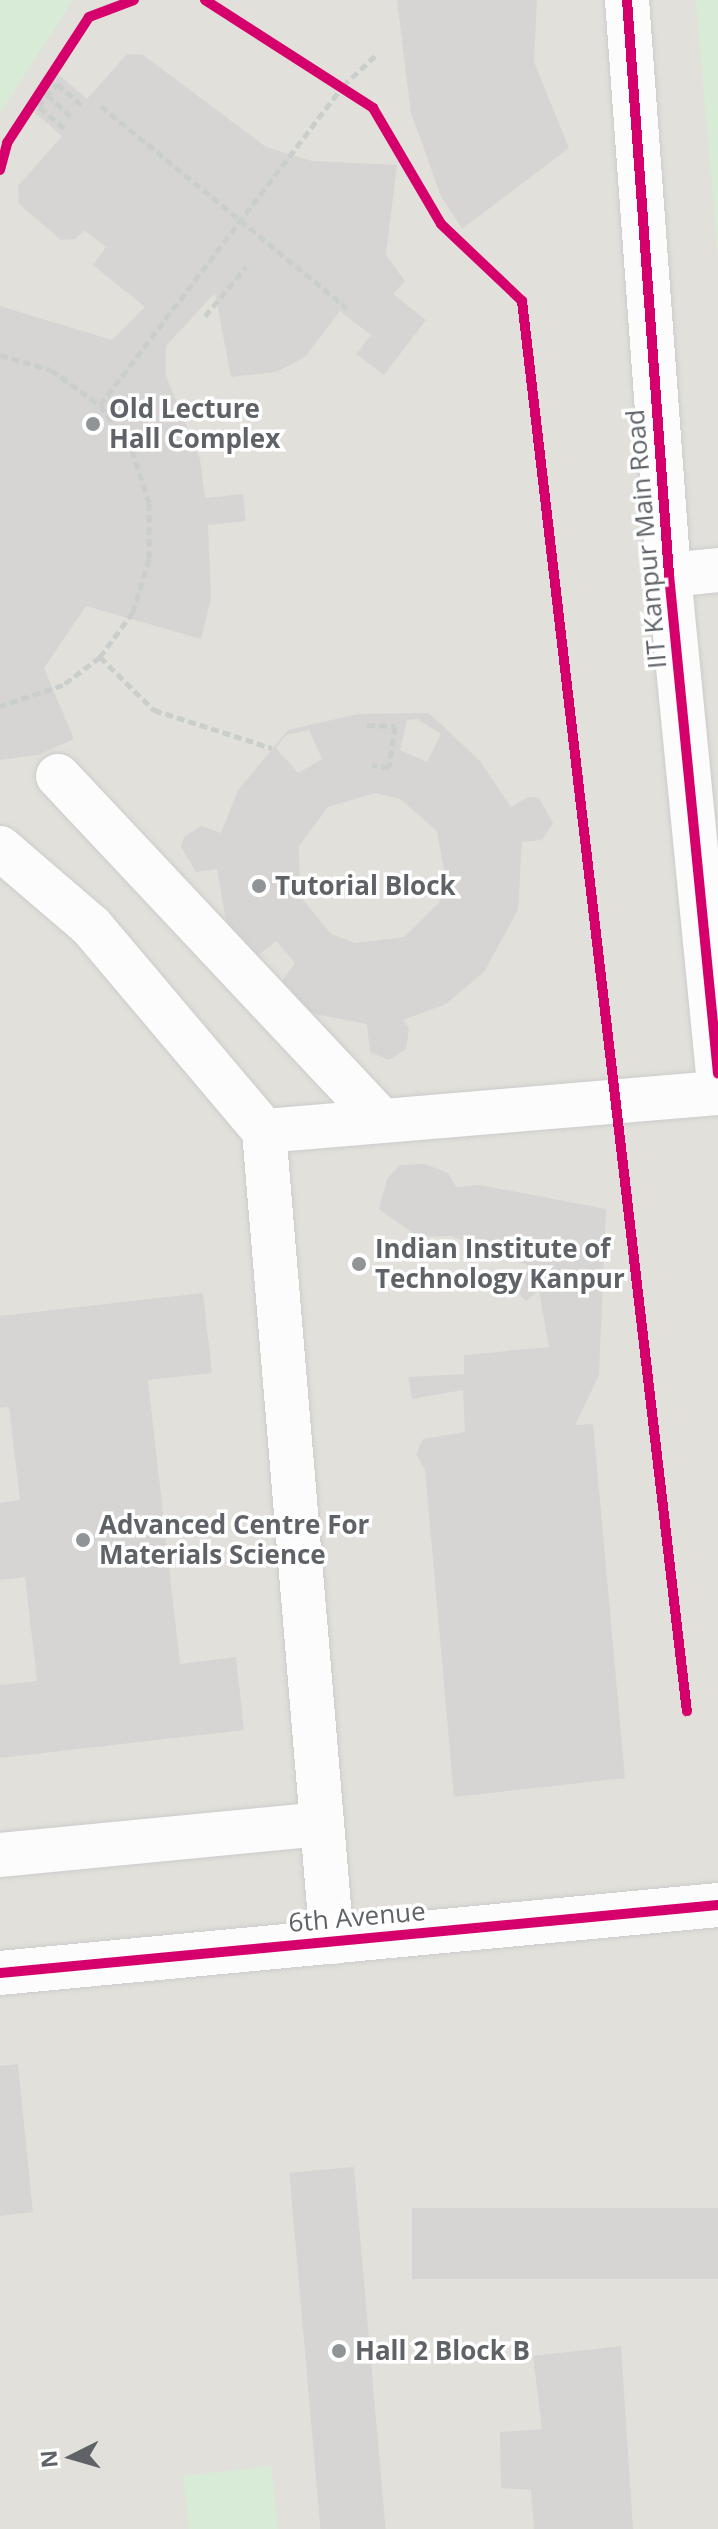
<!DOCTYPE html>
<style>
body{margin:0}
#map{position:relative;width:718px;height:2529px;overflow:hidden;background:#efeeea;font-family:"Open Sans",sans-serif}
div>[style]{position:absolute}
.education>*{inset:0;background:#e2e0da;transform-origin:0 0}
.green>*{inset:0;background:#d8ebd6}
.building>*{inset:0;background:#d6d5d3;transform-origin:0 0}
.path>*{height:5px;margin-top:-2.5px;transform-origin:0;background:repeating-linear-gradient(90deg,#cacfcc 0 8px,transparent 0 12px)}
.roads{filter:drop-shadow(0 0 2px #cbcccc) drop-shadow(0 0 2px #cbcccc)}
.minor>*{height:44px;margin:-22px;padding:0 22px;transform-origin:22px;border-radius:22px;background:#fdfcfc}
.cycleway>*{height:10px;margin:-5px;padding:0 5px;transform-origin:5px;border-radius:5px;background:#d6006c}
.dots>*{width:22px;height:22px;translate:-50% -50%;box-sizing:border-box;border:4px solid #fff;border-radius:50%}
span{translate:-50% -50%;white-space:nowrap;text-align:center;line-height:1.15;-webkit-text-stroke:7px #fff;paint-order:stroke}
.poi-label{font-size:26px;color:#5f6368;font-weight:700}
.left{translate:0 -50%;text-align:left}
.street-label{font-size:26px;color:#5f6368}
.north{position:absolute;left:32px;top:2417px;width:80px;height:80px;-webkit-text-stroke:6px #fff;paint-order:stroke;rotate:265deg;font-size:22px;font-weight:700;line-height:32px;text-align:center;color:#5f6368}
.north::after{content:'';display:block;margin:auto;width:28px;height:36px;background:#5f6368;clip-path:polygon(50% 0,100% 100%,50% 72%,0 100%)}
</style>
<div id="map">
<div class="education">
<i style="left:0;top:0;width:718px;height:2529px"></i>
</div>
<div class="green">
<i style="clip-path:polygon(0 0,73px 0,0 113px)"></i>
<i style="clip-path:polygon(696px 0,718px 0,718px 256px)"></i>
<i style="clip-path:polygon(271px 2466px,278px 2529px,189px 2529px,183px 2476px)"></i>
</div>
<div class="building">
<i style="clip-path:polygon(397px 0,537px 0,534px 62px,569px 148px,462px 229px,441px 196px,411px 113px)"></i>
<i style="clip-path:polygon(127px 54px,143px 55px,266px 147px,312px 161px,397px 165px,386px 255px,405px 281px,393px 294px,426px 320px,384px 375px,356px 354px,371px 335px,340px 311px,305px 357px,276px 372px,231px 377px,215px 293px,166px 346px,166px 376px,200px 459px,205px 498px,243px 494px,246px 521px,208px 525px,211px 599px,201px 639px,86px 606px,44px 668px,74px 739px,38px 755px,0 760px,0 306px,112px 340px,145px 307px,93px 265px,106px 247px,84px 230px,76px 239px,61px 240px,19px 204px,18px 186px,62px 136px,28px 107px,58px 74px,87px 99px)"></i>
<i style="clip-path:polygon(evenodd,429px 713px,480px 761px,511px 807px,528px 797px,539px 798px,553px 823px,542px 840px,522px 842px,518px 910px,484px 972px,446px 1004px,403px 1020px,409px 1029px,406px 1049px,389px 1060px,370px 1052px,367px 1024px,315px 1014px,277px 988px,295px 963px,276px 941px,251px 961px,226px 921px,217px 869px,196px 872px,181px 847px,184px 837px,201px 826px,221px 833px,238px 790px,288px 730px,358px 714px,429px 713px,417px 719px,441px 734px,427px 762px,400px 750px,407px 720px,417px 719px,429px 713px,309px 730px,322px 759px,298px 773px,276px 748px,286px 735px,309px 730px,429px 713px,375px 793px,400px 799px,437px 831px,446px 880px,439px 903px,404px 937px,355px 943px,331px 934px,300px 896px,299px 846px,328px 807px,375px 793px)"></i>
<i style="clip-path:polygon(425px 1164px,448px 1173px,456px 1187px,480px 1185px,606px 1209px,599px 1375px,575px 1425px,593px 1424px,625px 1778px,454px 1797px,425px 1470px,416px 1454px,423px 1439px,465px 1432px,463px 1390px,412px 1399px,408px 1377px,464px 1374px,464px 1355px,549px 1347px,539px 1291px,526px 1301px,513px 1288px,519px 1274px,532px 1267px,452px 1236px,418px 1237px,379px 1209px,387px 1179px,400px 1165px)"></i>
<i style="clip-path:polygon(203px 1293px,212px 1373px,148px 1380px,180px 1664px,236px 1657px,244px 1730px,0 1758px,0 1685px,37px 1681px,25px 1577px,0 1580px,0 1503px,20px 1500px,9px 1407px,0 1408px,0 1316px)"></i>
<i style="clip-path:polygon(18px 2064px,33px 2212px,0 2216px,0 2066px)"></i>
<i style="left:354px;top:2167px;width:364px;height:65px;rotate:85deg"></i>
<i style="left:718px;top:2208px;width:71px;height:306px;rotate:90deg"></i>
<i style="clip-path:polygon(621px 2346px,633px 2529px,534px 2529px,531px 2490px,501px 2488px,500px 2432px,542px 2429px,533px 2356px)"></i>
</div>
<div class="path">
<i style="left:47px;top:95px;width:36px;rotate:42deg"></i>
<i style="left:101px;top:106px;width:318px;rotate:39.4deg"></i>
<i style="left:64px;top:128px;width:34px;rotate:-140deg"></i>
<i style="left:38px;top:106px;width:29px;rotate:-49deg"></i>
<i style="left:57px;top:84px;width:34px;rotate:40deg"></i>
<i style="left:205px;top:316px;width:64px;rotate:-50.1deg"></i>
<i style="left:0;top:355px;width:53px;rotate:16.4deg"></i>
<i style="left:51px;top:370px;width:60px;rotate:35.5deg"></i>
<i style="left:100px;top:405px;width:55px;rotate:54.6deg"></i>
<i style="left:132px;top:450px;width:56px;rotate:72.2deg"></i>
<i style="left:149px;top:503px;width:56px;rotate:90deg"></i>
<i style="left:149px;top:559px;width:55px;rotate:106.8deg"></i>
<i style="left:133px;top:612px;width:56px;rotate:126.3deg"></i>
<i style="left:100px;top:657px;width:46px;rotate:142.9deg"></i>
<i style="left:63px;top:685px;width:66px;rotate:161.6deg"></i>
<i style="left:100px;top:405px;width:401px;rotate:-52.7deg"></i>
<i style="left:343px;top:86px;width:48px;rotate:-43.3deg"></i>
<i style="left:100px;top:657px;width:76px;rotate:44.5deg"></i>
<i style="left:154px;top:710px;width:124px;rotate:17.9deg"></i>
<i style="left:367px;top:725px;width:28px;rotate:2deg"></i>
<i style="left:395px;top:726px;width:41px;rotate:98.3deg"></i>
<i style="left:389px;top:767px;width:17px;rotate:-173deg"></i>
</div>
<div class="roads">
<div class="minor">
<i style="left:627px;top:0;width:577px;rotate:85.82deg"></i>
<i style="left:669px;top:575px;width:501px;rotate:84.39deg"></i>
<i style="left:669px;top:575px;width:49px;rotate:-5.8deg"></i>
<i style="left:58px;top:776px;width:473px;rotate:46.8deg"></i>
<i style="left:0;top:848px;width:120px;rotate:40.6deg"></i>
<i style="left:91px;top:926px;width:268px;rotate:49.8deg"></i>
<i style="left:264px;top:1131px;width:814px;rotate:85.21deg"></i>
<i style="left:264px;top:1131px;width:456px;rotate:-4.8deg"></i>
<i style="left:0;top:1855px;width:323px;rotate:-5.5deg"></i>
<i style="left:0;top:1973px;width:721px;rotate:-5.41deg"></i>
</div>
</div>
<div class="cycleway">
<i style="left:205px;top:0;width:200px;rotate:32.7deg"></i>
<i style="left:373px;top:108px;width:134px;rotate:59.6deg"></i>
<i style="left:441px;top:224px;width:112px;rotate:43.5deg"></i>
<i style="left:522px;top:301px;width:1420px;rotate:83.33deg"></i>
<i style="left:627px;top:0;width:577px;rotate:85.82deg"></i>
<i style="left:669px;top:575px;width:501px;rotate:84.39deg"></i>
<i style="left:0;top:170px;width:28px;rotate:-75deg"></i>
<i style="left:7px;top:143px;width:150px;rotate:-56.9deg"></i>
<i style="left:89px;top:17px;width:48px;rotate:-20.7deg"></i>
<i style="left:0;top:1973px;width:721px;rotate:-5.41deg"></i>
</div>
<div class="dots">
<i style="left:93px;top:424px;background:#919496"></i>
<i style="left:259px;top:886px;background:#919496"></i>
<i style="left:359px;top:1264px;background:#919496"></i>
<i style="left:83px;top:1540px;background:#919496"></i>
<i style="left:339px;top:2351px;background:#919496"></i>
</div>
<div class="poi-label">
<span class="left" style="left:109px;top:424px">Old Lecture<br>Hall Complex</span>
<span class="left" style="left:275px;top:886px">Tutorial Block</span>
<span class="left" style="left:375px;top:1264px">Indian Institute of<br>Technology Kanpur</span>
<span class="left" style="left:99px;top:1540px">Advanced Centre For<br>Materials Science</span>
<span class="left" style="left:355px;top:2351px">Hall 2 Block B</span>
</div>
<div class="street-label">
<span style="left:646px;top:539px;rotate:-95deg">IIT Kanpur Main Road</span>
<span style="left:357px;top:1917px;rotate:-5deg">6th Avenue</span>
</div>
<div class="north">N</div>
</div>
